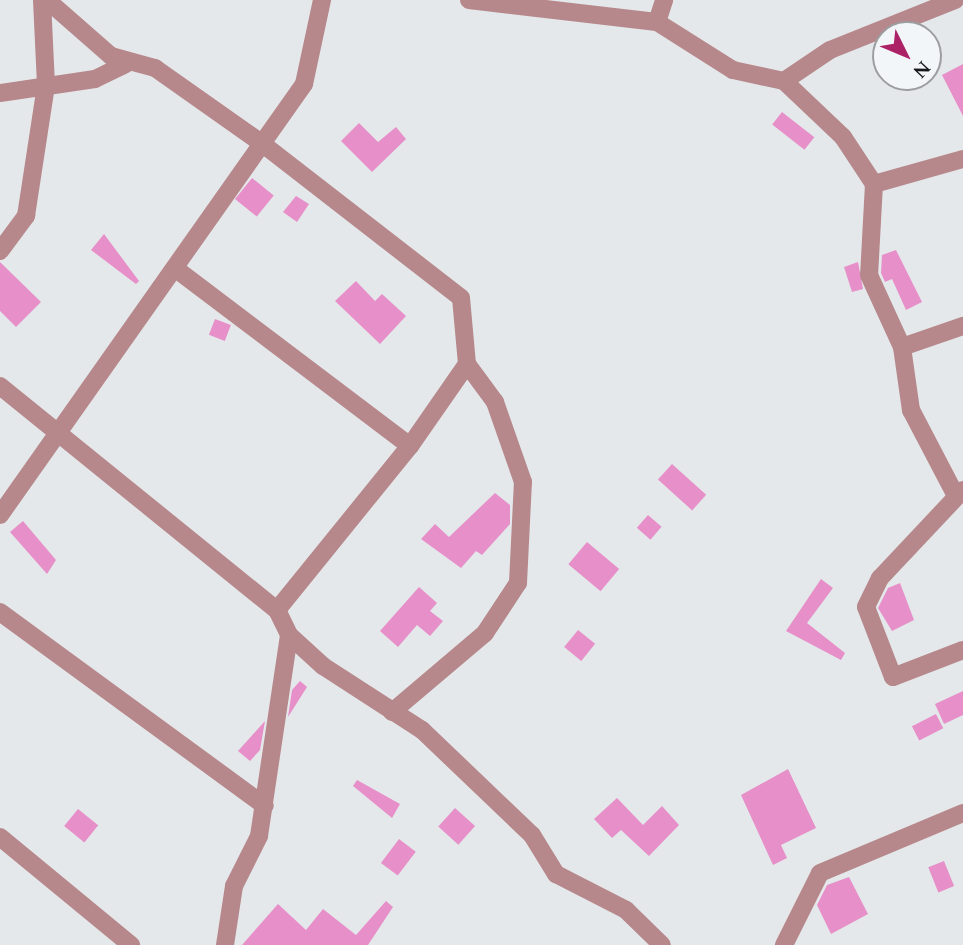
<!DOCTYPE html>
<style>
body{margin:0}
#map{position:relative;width:963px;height:945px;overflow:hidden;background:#e5e8eb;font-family:Spectral,serif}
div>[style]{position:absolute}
.building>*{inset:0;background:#e68fc8;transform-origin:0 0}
.minor>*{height:18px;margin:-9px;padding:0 9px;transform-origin:9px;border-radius:9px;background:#b6888b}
span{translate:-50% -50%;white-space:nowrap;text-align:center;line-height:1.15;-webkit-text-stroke:6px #f3f6f9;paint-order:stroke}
.north{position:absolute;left:872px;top:21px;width:70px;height:70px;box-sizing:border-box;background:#f3f6f9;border:2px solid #9b9d9f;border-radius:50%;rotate:133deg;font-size:19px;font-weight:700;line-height:28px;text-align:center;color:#161719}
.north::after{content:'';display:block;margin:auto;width:24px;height:32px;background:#ab2267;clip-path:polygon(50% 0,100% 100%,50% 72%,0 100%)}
</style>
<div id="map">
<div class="building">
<i style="clip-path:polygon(963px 64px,963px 116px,942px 75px)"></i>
<i style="left:782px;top:112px;width:41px;height:16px;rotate:38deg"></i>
<i style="clip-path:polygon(359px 123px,378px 142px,396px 127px,406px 139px,372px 172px,341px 141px)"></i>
<i style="left:252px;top:178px;width:28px;height:27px;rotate:39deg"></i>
<i style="clip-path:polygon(296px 196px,309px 204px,297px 222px,283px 212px)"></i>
<i style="clip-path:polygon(104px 234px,139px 281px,136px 284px,91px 250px)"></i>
<i style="clip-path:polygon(896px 250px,922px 302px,906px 310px,892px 279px,885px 282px,881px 273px,882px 255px)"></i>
<i style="clip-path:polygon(0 262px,41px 302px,16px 327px,0 311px)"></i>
<i style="clip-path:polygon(858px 262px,863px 289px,852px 292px,844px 267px)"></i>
<i style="clip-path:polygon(356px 281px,375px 301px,382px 294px,406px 316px,380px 344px,335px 301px)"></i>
<i style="left:215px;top:319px;width:17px;height:17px;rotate:21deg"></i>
<i style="left:672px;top:464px;width:46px;height:21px;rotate:42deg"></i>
<i style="clip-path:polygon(495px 493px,510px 505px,510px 524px,482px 555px,476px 551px,461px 568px,421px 539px,435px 524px,449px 537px)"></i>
<i style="left:648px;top:515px;width:18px;height:17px;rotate:41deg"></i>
<i style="clip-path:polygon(23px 521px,56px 560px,47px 574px,10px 532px)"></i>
<i style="left:587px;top:542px;width:42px;height:29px;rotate:40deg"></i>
<i style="clip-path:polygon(821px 579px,833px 588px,807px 623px,845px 653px,841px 660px,786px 631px)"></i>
<i style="clip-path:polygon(900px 583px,914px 620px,892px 631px,878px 608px,888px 588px)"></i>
<i style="clip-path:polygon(419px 587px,437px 603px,430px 611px,443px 621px,430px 636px,417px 625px,398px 647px,380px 631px)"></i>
<i style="left:578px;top:630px;width:22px;height:22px;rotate:39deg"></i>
<i style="clip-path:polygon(300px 681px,307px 687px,288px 717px,292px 690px)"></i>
<i style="clip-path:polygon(963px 691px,963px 715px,944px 724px,935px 704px)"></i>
<i style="left:936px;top:714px;width:16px;height:27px;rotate:63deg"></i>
<i style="clip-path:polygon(265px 721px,260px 750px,250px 761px,238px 751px)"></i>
<i style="clip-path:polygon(788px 769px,816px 828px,781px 845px,787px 858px,773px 865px,741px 795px)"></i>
<i style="clip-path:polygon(357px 780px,400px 804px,392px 818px,353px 786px)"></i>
<i style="clip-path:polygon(617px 798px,643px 825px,662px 806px,679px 825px,649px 856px,621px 830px,612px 838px,594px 819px)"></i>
<i style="left:455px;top:808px;width:27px;height:25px;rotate:42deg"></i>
<i style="left:78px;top:809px;width:26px;height:22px;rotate:39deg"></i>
<i style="left:399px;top:839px;width:21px;height:30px;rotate:37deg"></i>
<i style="left:944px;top:861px;width:27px;height:17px;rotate:68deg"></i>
<i style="clip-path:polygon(849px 877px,868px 914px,831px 934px,817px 905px,827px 885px)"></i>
<i style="clip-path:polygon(386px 901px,393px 907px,368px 945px,242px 945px,278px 904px,306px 930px,323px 909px,356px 935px)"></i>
</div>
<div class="minor">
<i style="left:47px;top:0;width:85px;rotate:41.2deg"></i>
<i style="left:111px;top:56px;width:46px;rotate:15.3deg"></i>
<i style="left:155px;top:68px;width:133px;rotate:35.2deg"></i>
<i style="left:264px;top:145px;width:249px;rotate:37.8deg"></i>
<i style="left:461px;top:298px;width:66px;rotate:84.8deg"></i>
<i style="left:467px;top:364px;width:100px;rotate:124.8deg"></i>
<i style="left:469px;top:0;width:189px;rotate:6.7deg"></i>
<i style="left:657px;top:22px;width:90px;rotate:32.3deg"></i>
<i style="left:733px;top:70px;width:52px;rotate:12.2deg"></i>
<i style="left:784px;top:81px;width:81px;rotate:43.5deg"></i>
<i style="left:843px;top:137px;width:56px;rotate:56.6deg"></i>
<i style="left:874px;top:184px;width:92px;rotate:-15.7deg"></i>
<i style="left:657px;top:22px;width:23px;rotate:-72deg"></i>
<i style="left:784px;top:81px;width:55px;rotate:-34deg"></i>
<i style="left:830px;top:50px;width:135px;rotate:-21.8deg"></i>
<i style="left:0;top:93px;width:96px;rotate:-8.4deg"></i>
<i style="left:95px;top:79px;width:34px;rotate:-26deg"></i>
<i style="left:874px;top:184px;width:91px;rotate:93.1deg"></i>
<i style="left:869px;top:275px;width:79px;rotate:65.4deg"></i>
<i style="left:902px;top:347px;width:64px;rotate:81.9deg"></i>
<i style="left:911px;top:410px;width:95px;rotate:62.4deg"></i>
<i style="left:0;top:251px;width:44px;rotate:-53.4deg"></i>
<i style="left:26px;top:216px;width:133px;rotate:-81.3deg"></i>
<i style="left:46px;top:85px;width:85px;rotate:-92.7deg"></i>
<i style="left:902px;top:347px;width:65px;rotate:-19deg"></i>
<i style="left:0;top:386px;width:356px;rotate:39deg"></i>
<i style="left:277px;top:610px;width:211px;rotate:-51deg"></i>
<i style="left:410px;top:446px;width:293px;rotate:-142.9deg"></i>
<i style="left:963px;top:490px;width:121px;rotate:133.3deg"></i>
<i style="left:880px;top:578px;width:32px;rotate:116deg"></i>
<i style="left:866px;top:607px;width:75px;rotate:68.9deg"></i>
<i style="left:893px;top:677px;width:75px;rotate:-21.1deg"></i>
<i style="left:0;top:515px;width:527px;rotate:-54.8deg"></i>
<i style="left:304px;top:84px;width:86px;rotate:-77.9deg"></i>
<i style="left:277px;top:610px;width:28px;rotate:64deg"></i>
<i style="left:289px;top:635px;width:46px;rotate:42.4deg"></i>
<i style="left:323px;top:666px;width:118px;rotate:32.9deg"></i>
<i style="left:422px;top:730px;width:152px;rotate:43.7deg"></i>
<i style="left:532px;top:835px;width:46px;rotate:58.4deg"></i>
<i style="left:556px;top:874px;width:79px;rotate:27.2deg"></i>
<i style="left:626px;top:910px;width:50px;rotate:44.2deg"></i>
<i style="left:0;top:612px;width:328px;rotate:36.2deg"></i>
<i style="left:392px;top:712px;width:122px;rotate:-40.3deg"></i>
<i style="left:485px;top:633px;width:60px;rotate:-56.6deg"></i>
<i style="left:518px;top:583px;width:101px;rotate:-87.2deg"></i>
<i style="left:523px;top:482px;width:85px;rotate:-109.3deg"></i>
<i style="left:495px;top:402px;width:47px;rotate:-126.4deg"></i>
<i style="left:0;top:837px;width:170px;rotate:39.5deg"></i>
<i style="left:225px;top:945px;width:60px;rotate:-81.3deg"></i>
<i style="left:234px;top:886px;width:56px;rotate:-63.4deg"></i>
<i style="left:259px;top:836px;width:203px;rotate:-81.5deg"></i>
<i style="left:784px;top:945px;width:80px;rotate:-63.4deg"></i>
<i style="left:820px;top:873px;width:155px;rotate:-22.8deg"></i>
</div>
<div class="north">N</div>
</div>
